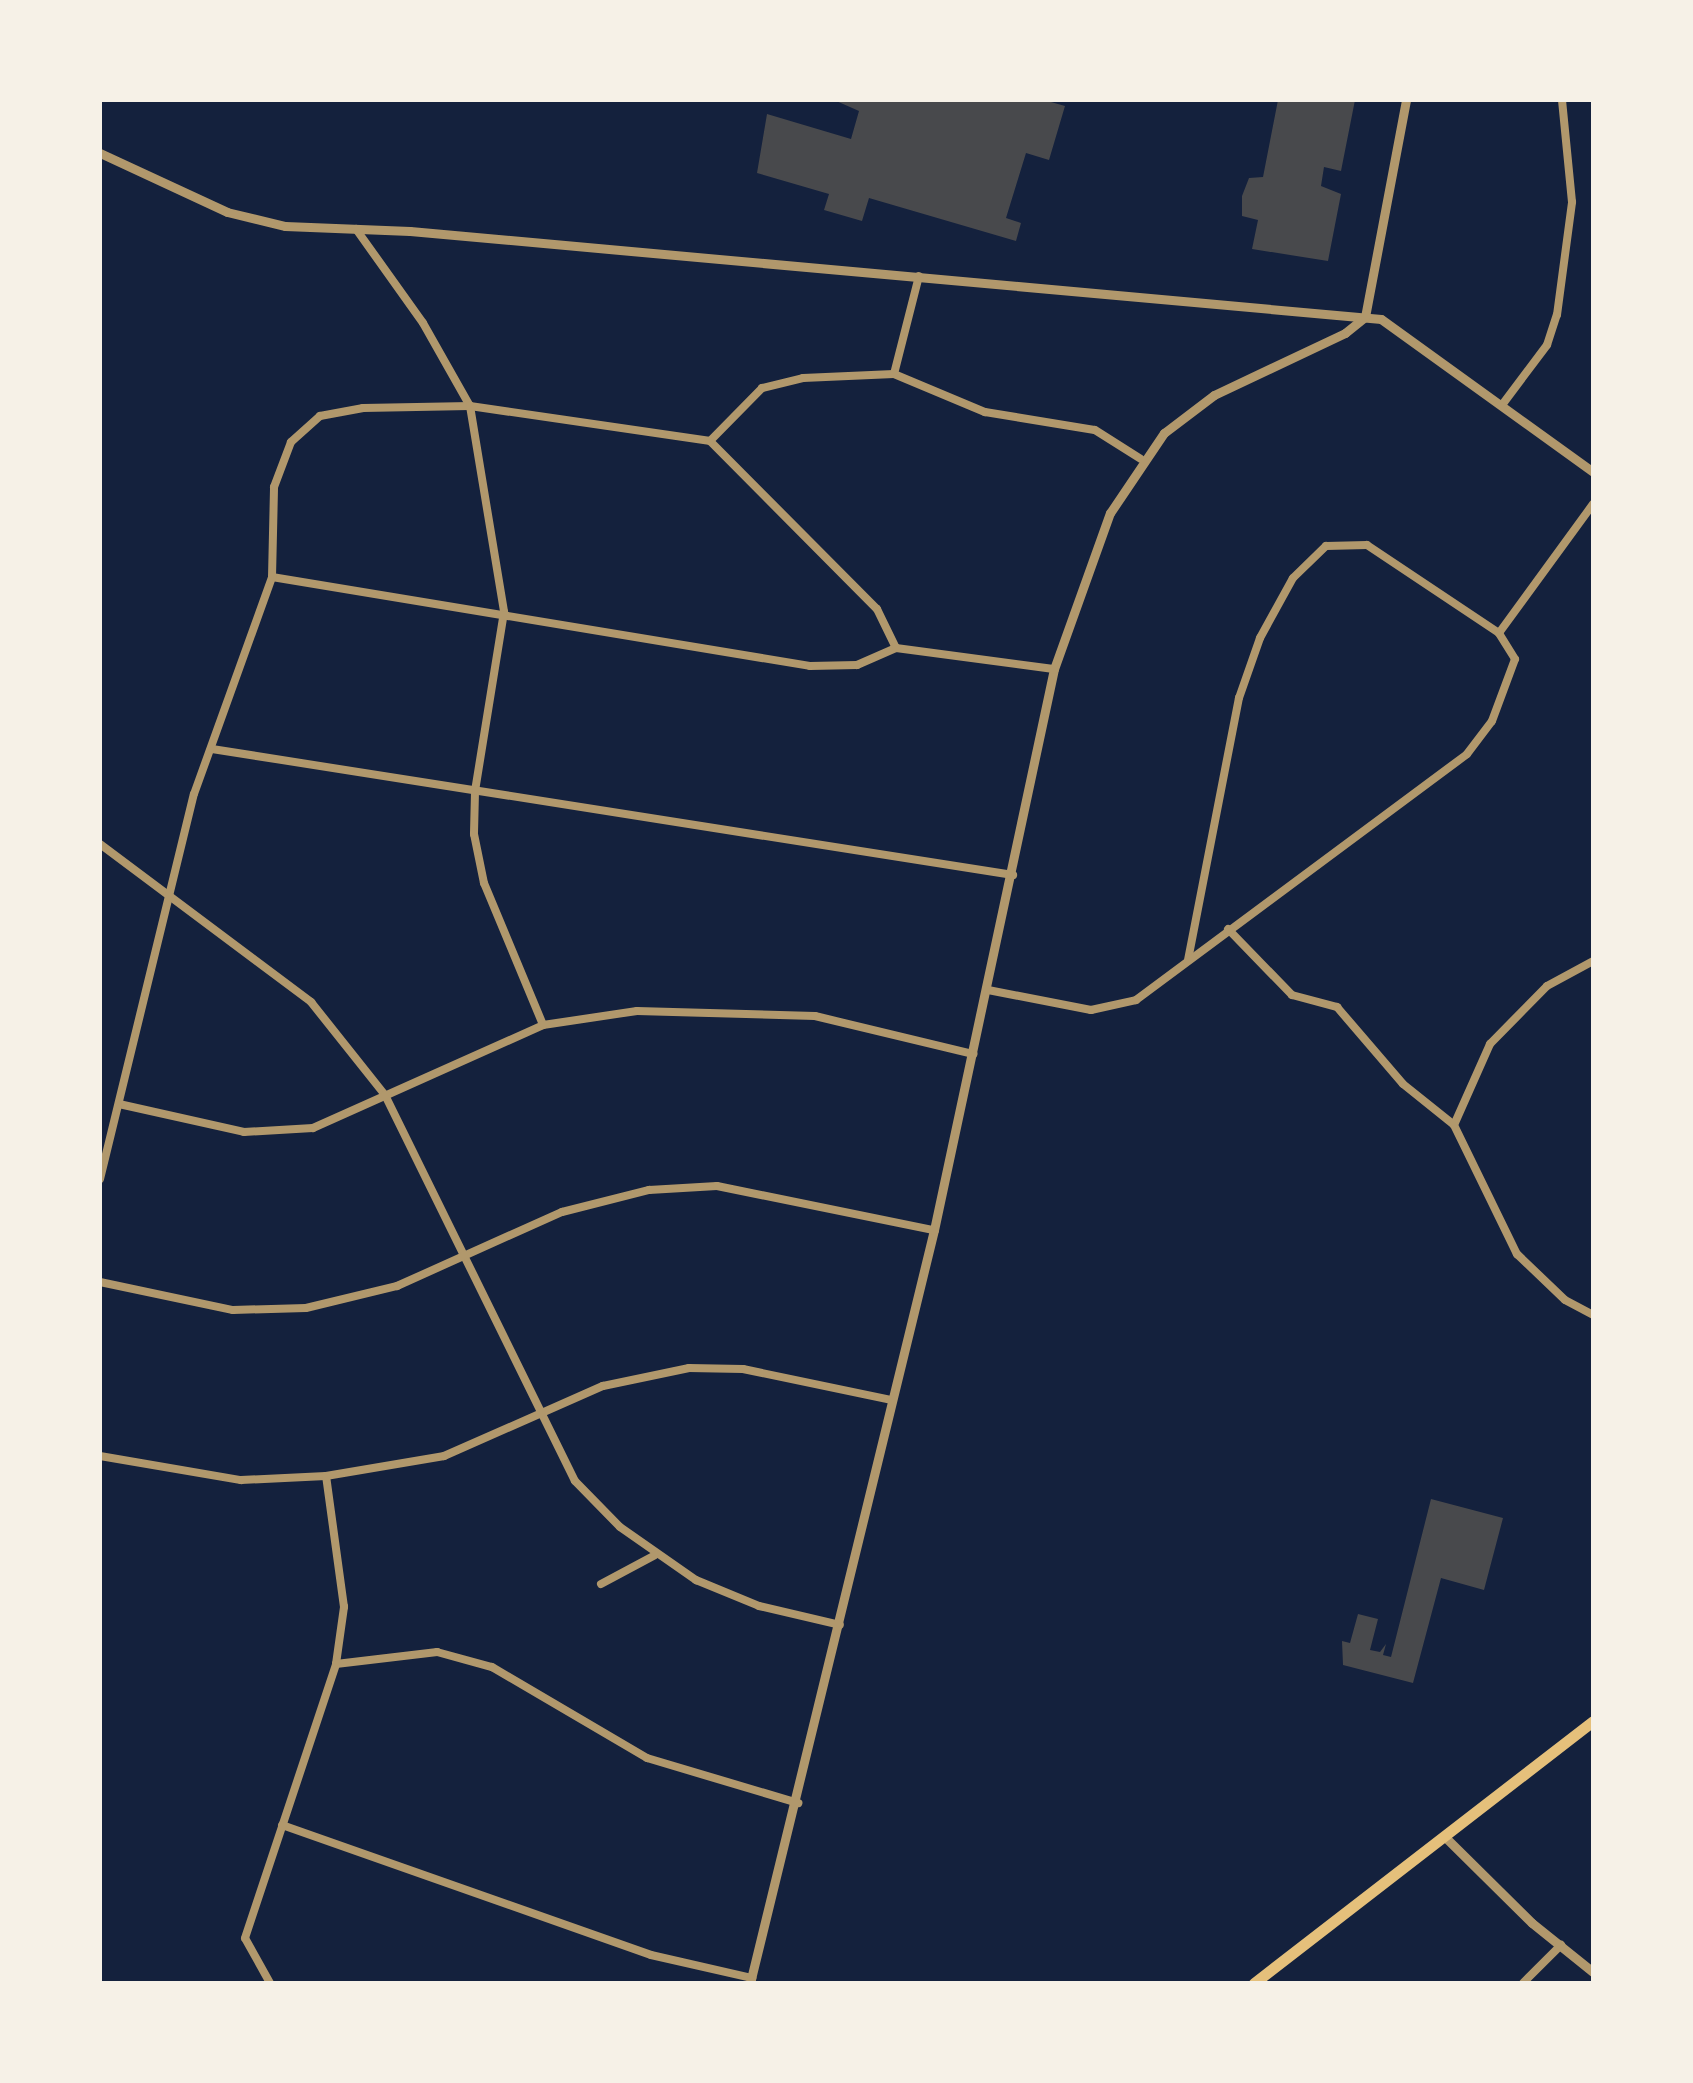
<!DOCTYPE html>
<style>
body{margin:0}
#map{position:relative;width:1693px;height:2083px;overflow:hidden;background:#14213d;font-family:Signika,sans-serif}
div>[style]{position:absolute}
.building>*{inset:0;background:#48494c}
.minor>*{height:8px;margin:-4px;padding:0 4px;transform-origin:4px;border-radius:4px;background:#b1986c}
.tertiary>*{height:9px;margin:-4.5px;padding:0 4.5px;transform-origin:4.5px;border-radius:4.5px;background:#b1986c}
.primary>*{height:11px;margin:-5.5px;padding:0 5.5px;transform-origin:5.5px;border-radius:5.5px;background:#e5c07b}
span{translate:-50% -50%;white-space:nowrap;text-align:center;line-height:1.15;-webkit-text-stroke:10px #f6f1e7;paint-order:stroke}
.frame{position:absolute;inset:0;border:102px solid #f6f1e7;pointer-events:none}
</style>
<div id="map">
<div class="building">
<i style="clip-path:polygon(834px 100px,1044px 100px,1065px 106px,1049px 160px,1026px 153px,1006px 218px,1021px 223px,1016px 241px,869px 198px,862px 221px,824px 210px,829px 194px,757px 173px,767px 114px,851px 139px,859px 111px)"></i>
<i style="clip-path:polygon(1278px 100px,1355px 100px,1341px 171px,1324px 167px,1321px 186px,1341px 194px,1328px 261px,1252px 249px,1258px 220px,1242px 216px,1242px 196px,1249px 178px,1263px 177px)"></i>
<i style="clip-path:polygon(1431px 1499px,1503px 1518px,1484px 1590px,1441px 1578px,1413px 1683px,1343px 1665px,1342px 1641px,1350px 1643px,1358px 1614px,1378px 1619px,1370px 1650px,1380px 1652px,1386px 1644px,1383px 1655px,1391px 1657px)"></i>
</div>
<div class="minor">
<i style="left:356px;top:229px;width:115px;rotate:54.5deg"></i>
<i style="left:423px;top:323px;width:95px;rotate:60.5deg"></i>
<i style="left:470px;top:406px;width:209px;rotate:80.6deg"></i>
<i style="left:504px;top:612px;width:182px;rotate:99.2deg"></i>
<i style="left:475px;top:792px;width:42px;rotate:91.4deg"></i>
<i style="left:474px;top:834px;width:50px;rotate:78.5deg"></i>
<i style="left:484px;top:883px;width:154px;rotate:67.4deg"></i>
<i style="left:894px;top:374px;width:101px;rotate:-75.7deg"></i>
<i style="left:1502px;top:405px;width:75px;rotate:-53.1deg"></i>
<i style="left:1547px;top:345px;width:32px;rotate:-72deg"></i>
<i style="left:1557px;top:315px;width:114px;rotate:-82.4deg"></i>
<i style="left:1572px;top:202px;width:102px;rotate:-95.6deg"></i>
<i style="left:710px;top:441px;width:237px;rotate:45.2deg"></i>
<i style="left:877px;top:609px;width:43px;rotate:64deg"></i>
<i style="left:272px;top:577px;width:545px;rotate:9.39deg"></i>
<i style="left:810px;top:666px;width:47px;rotate:-1.2deg"></i>
<i style="left:857px;top:665px;width:43px;rotate:-23.6deg"></i>
<i style="left:896px;top:648px;width:159px;rotate:7.6deg"></i>
<i style="left:212px;top:749px;width:811px;rotate:8.94deg"></i>
<i style="left:100px;top:844px;width:264px;rotate:36.8deg"></i>
<i style="left:311px;top:1002px;width:119px;rotate:51.5deg"></i>
<i style="left:385px;top:1095px;width:430px;rotate:63.8deg"></i>
<i style="left:575px;top:1481px;width:64px;rotate:45.6deg"></i>
<i style="left:620px;top:1527px;width:93px;rotate:34.9deg"></i>
<i style="left:696px;top:1580px;width:68px;rotate:22.4deg"></i>
<i style="left:759px;top:1606px;width:83px;rotate:13.2deg"></i>
<i style="left:1228px;top:929px;width:92px;rotate:45.9deg"></i>
<i style="left:1292px;top:995px;width:47px;rotate:14.9deg"></i>
<i style="left:1337px;top:1007px;width:101px;rotate:49.4deg"></i>
<i style="left:1403px;top:1084px;width:65px;rotate:38.8deg"></i>
<i style="left:1454px;top:1125px;width:144px;rotate:64deg"></i>
<i style="left:1517px;top:1254px;width:66px;rotate:43.8deg"></i>
<i style="left:1565px;top:1300px;width:32px;rotate:28deg"></i>
<i style="left:1188px;top:960px;width:267px;rotate:-79deg"></i>
<i style="left:1239px;top:698px;width:64px;rotate:-70.7deg"></i>
<i style="left:1260px;top:638px;width:68px;rotate:-61.2deg"></i>
<i style="left:1293px;top:578px;width:46px;rotate:-44.1deg"></i>
<i style="left:1326px;top:546px;width:41px;rotate:-1.4deg"></i>
<i style="left:1367px;top:545px;width:159px;rotate:33.7deg"></i>
<i style="left:988px;top:990px;width:105px;rotate:11deg"></i>
<i style="left:1091px;top:1010px;width:46px;rotate:-12.5deg"></i>
<i style="left:1136px;top:1000px;width:412px;rotate:-36.6deg"></i>
<i style="left:1467px;top:754px;width:41px;rotate:-52.9deg"></i>
<i style="left:1492px;top:721px;width:66px;rotate:-69.6deg"></i>
<i style="left:1515px;top:659px;width:31px;rotate:-122deg"></i>
<i style="left:1499px;top:633px;width:160px;rotate:-53.9deg"></i>
<i style="left:119px;top:1104px;width:128px;rotate:12.6deg"></i>
<i style="left:244px;top:1132px;width:69px;rotate:-3.3deg"></i>
<i style="left:313px;top:1128px;width:252px;rotate:-24.1deg"></i>
<i style="left:543px;top:1025px;width:95px;rotate:-8.5deg"></i>
<i style="left:637px;top:1011px;width:178px;rotate:1.6deg"></i>
<i style="left:815px;top:1016px;width:163px;rotate:13.5deg"></i>
<i style="left:1454px;top:1125px;width:89px;rotate:-66deg"></i>
<i style="left:1490px;top:1044px;width:81px;rotate:-45.5deg"></i>
<i style="left:1547px;top:986px;width:52px;rotate:-28.5deg"></i>
<i style="left:100px;top:1179px;width:396px;rotate:-76.3deg"></i>
<i style="left:194px;top:794px;width:231px;rotate:-70.2deg"></i>
<i style="left:272px;top:577px;width:90px;rotate:-88.7deg"></i>
<i style="left:274px;top:487px;width:48px;rotate:-69.3deg"></i>
<i style="left:291px;top:442px;width:39px;rotate:-42deg"></i>
<i style="left:320px;top:416px;width:44px;rotate:-10.5deg"></i>
<i style="left:363px;top:408px;width:107px;rotate:-1.1deg"></i>
<i style="left:470px;top:406px;width:243px;rotate:8.3deg"></i>
<i style="left:710px;top:441px;width:74px;rotate:-45.5deg"></i>
<i style="left:762px;top:388px;width:42px;rotate:-13.7deg"></i>
<i style="left:803px;top:378px;width:91px;rotate:-2.5deg"></i>
<i style="left:894px;top:374px;width:99px;rotate:22.7deg"></i>
<i style="left:985px;top:412px;width:111px;rotate:9.3deg"></i>
<i style="left:1095px;top:430px;width:54px;rotate:32.2deg"></i>
<i style="left:100px;top:1282px;width:136px;rotate:11.9deg"></i>
<i style="left:233px;top:1310px;width:73px;rotate:-1.6deg"></i>
<i style="left:306px;top:1308px;width:94px;rotate:-13.6deg"></i>
<i style="left:397px;top:1286px;width:181px;rotate:-24.2deg"></i>
<i style="left:562px;top:1212px;width:90px;rotate:-14.2deg"></i>
<i style="left:649px;top:1190px;width:68px;rotate:-3.4deg"></i>
<i style="left:717px;top:1186px;width:221px;rotate:11.5deg"></i>
<i style="left:100px;top:1456px;width:143px;rotate:9.7deg"></i>
<i style="left:241px;top:1480px;width:85px;rotate:-2.7deg"></i>
<i style="left:326px;top:1476px;width:120px;rotate:-9.6deg"></i>
<i style="left:444px;top:1456px;width:174px;rotate:-23.8deg"></i>
<i style="left:603px;top:1386px;width:88px;rotate:-11.8deg"></i>
<i style="left:689px;top:1368px;width:54px;rotate:1.1deg"></i>
<i style="left:743px;top:1369px;width:151px;rotate:11.8deg"></i>
<i style="left:601px;top:1584px;width:61px;rotate:-28.2deg"></i>
<i style="left:336px;top:1664px;width:102px;rotate:-6.8deg"></i>
<i style="left:437px;top:1652px;width:57px;rotate:15.3deg"></i>
<i style="left:492px;top:1667px;width:180px;rotate:30.4deg"></i>
<i style="left:647px;top:1758px;width:158px;rotate:16.6deg"></i>
<i style="left:282px;top:1825px;width:391px;rotate:19.4deg"></i>
<i style="left:651px;top:1955px;width:104px;rotate:12.8deg"></i>
<i style="left:270px;top:1983px;width:51px;rotate:-119.1deg"></i>
<i style="left:245px;top:1938px;width:289px;rotate:-71.6deg"></i>
<i style="left:336px;top:1664px;width:58px;rotate:-82deg"></i>
<i style="left:344px;top:1607px;width:132px;rotate:-97.8deg"></i>
<i style="left:1523px;top:1983px;width:54px;rotate:-45deg"></i>
</div>
<div class="tertiary">
<i style="left:100px;top:153px;width:140px;rotate:24.9deg"></i>
<i style="left:227px;top:212px;width:60px;rotate:13.6deg"></i>
<i style="left:285px;top:226px;width:125px;rotate:2.3deg"></i>
<i style="left:410px;top:231px;width:975px;rotate:5.18deg"></i>
<i style="left:1381px;top:319px;width:261px;rotate:35.8deg"></i>
<i style="left:1445px;top:1837px;width:122px;rotate:44.7deg"></i>
<i style="left:1532px;top:1923px;width:78px;rotate:38.8deg"></i>
<i style="left:750px;top:1983px;width:775px;rotate:-76.27deg"></i>
<i style="left:934px;top:1230px;width:574px;rotate:-77.93deg"></i>
<i style="left:1054px;top:669px;width:166px;rotate:-70.3deg"></i>
<i style="left:1110px;top:513px;width:97px;rotate:-56deg"></i>
<i style="left:1164px;top:433px;width:63px;rotate:-37.2deg"></i>
<i style="left:1214px;top:395px;width:145px;rotate:-25.3deg"></i>
<i style="left:1345px;top:333px;width:26px;rotate:-39deg"></i>
<i style="left:1365px;top:317px;width:221px;rotate:-79.3deg"></i>
</div>
<div class="primary">
<i style="left:1254px;top:1983px;width:428px;rotate:-37.7deg"></i>
</div>
<div class="frame"></div>
</div>
